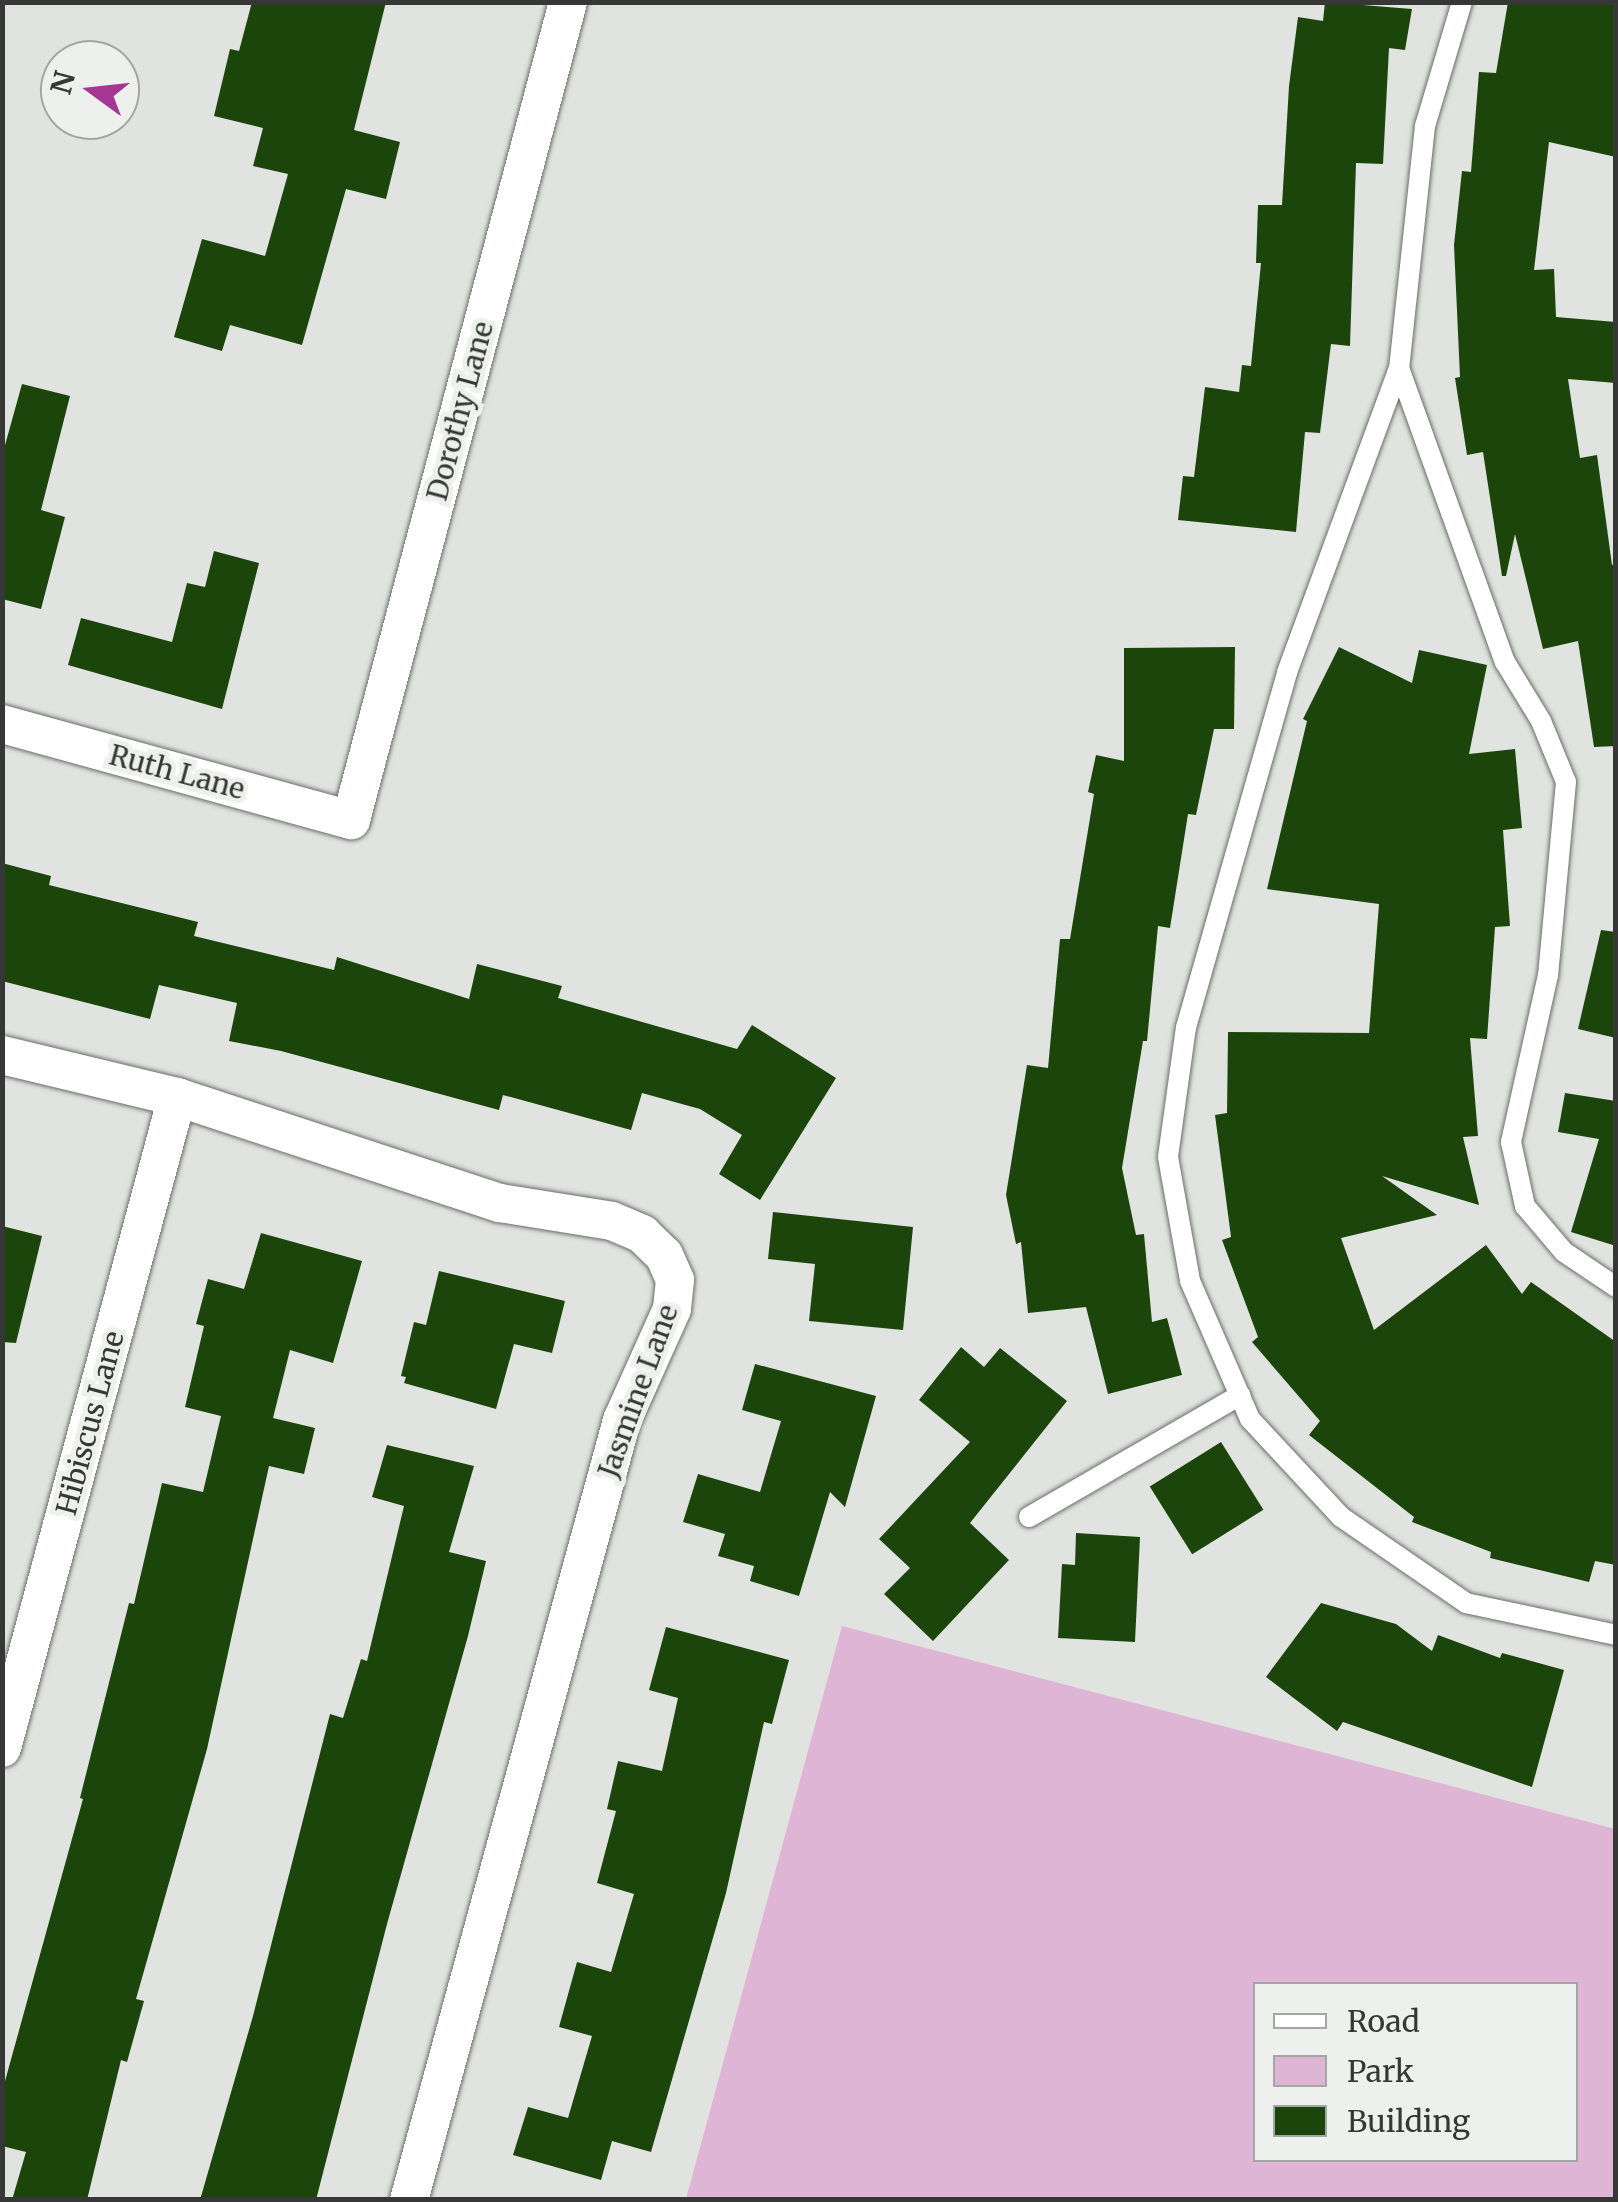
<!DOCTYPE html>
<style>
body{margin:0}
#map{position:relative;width:1618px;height:2202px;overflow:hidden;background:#e0e3df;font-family:Merriweather,serif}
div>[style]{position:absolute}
.green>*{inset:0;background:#deb5d4}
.building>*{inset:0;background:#1c450c;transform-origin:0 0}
.roads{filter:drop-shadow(0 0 2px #6a6d6a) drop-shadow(0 0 2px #6a6d6a)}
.service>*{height:20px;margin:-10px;padding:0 10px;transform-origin:10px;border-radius:10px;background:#fff}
.minor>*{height:38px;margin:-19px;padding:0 19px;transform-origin:19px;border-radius:19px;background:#fff}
span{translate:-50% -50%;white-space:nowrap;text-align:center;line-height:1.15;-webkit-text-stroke:10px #edf0ec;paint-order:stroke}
.street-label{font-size:28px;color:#363736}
.frame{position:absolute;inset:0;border:5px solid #363736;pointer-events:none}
.legend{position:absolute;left:1253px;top:1982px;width:325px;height:180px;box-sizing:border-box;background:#edf0ec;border:2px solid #a4a6a3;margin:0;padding:12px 18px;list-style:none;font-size:30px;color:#363736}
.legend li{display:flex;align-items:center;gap:20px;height:50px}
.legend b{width:50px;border:2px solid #a4a6a3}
.north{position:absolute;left:40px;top:40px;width:100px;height:100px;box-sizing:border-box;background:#edf0ec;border:2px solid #a4a6a3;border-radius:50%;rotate:285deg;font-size:28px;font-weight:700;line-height:40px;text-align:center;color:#363736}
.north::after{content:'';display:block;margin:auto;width:35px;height:45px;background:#a63693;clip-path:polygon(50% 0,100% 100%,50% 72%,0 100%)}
</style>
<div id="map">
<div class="green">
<i style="clip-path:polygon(evenodd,842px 1626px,1615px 1829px,1615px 2199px,686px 2199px,842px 1626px,1256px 1984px,1576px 1984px,1576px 2160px,1256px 2160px,1256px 1984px)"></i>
</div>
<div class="building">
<i style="clip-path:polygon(252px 2px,386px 2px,354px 130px,400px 142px,386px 199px,346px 189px,302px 345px,230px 325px,222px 351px,174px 337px,202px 239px,265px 256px,288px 174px,253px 166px,263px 128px,214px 116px,230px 49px,239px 51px)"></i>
<i style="clip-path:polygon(1325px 2px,1412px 9px,1405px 50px,1389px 48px,1383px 164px,1356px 163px,1350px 346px,1331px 344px,1320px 433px,1305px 432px,1296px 532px,1178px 520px,1183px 476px,1194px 477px,1205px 387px,1239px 392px,1242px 365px,1251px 366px,1261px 263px,1256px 263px,1258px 205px,1282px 205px,1289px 86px,1298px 17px,1323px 21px)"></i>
<i style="clip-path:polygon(1508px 2px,1616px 2px,1616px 157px,1549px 142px,1534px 270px,1554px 269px,1556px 317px,1616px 322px,1616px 383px,1568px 379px,1580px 458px,1597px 455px,1612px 565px,1616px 564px,1616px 746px,1594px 747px,1578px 641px,1543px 649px,1515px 534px,1506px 576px,1502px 576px,1483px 452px,1467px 455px,1455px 378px,1460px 377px,1454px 245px,1462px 171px,1471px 172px,1479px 72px,1496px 73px)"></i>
<i style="clip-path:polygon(22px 384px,70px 396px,41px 510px,65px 517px,41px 609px,2px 599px,2px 456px)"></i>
<i style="clip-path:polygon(214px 551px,259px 563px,222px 709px,68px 665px,81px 618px,172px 642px,187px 583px,205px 587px)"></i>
<i style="clip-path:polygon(1235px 647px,1234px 729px,1214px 729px,1196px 815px,1188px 814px,1170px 928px,1158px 926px,1147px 1041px,1143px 1041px,1122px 1168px,1136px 1235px,1144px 1234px,1152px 1322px,1167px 1318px,1182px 1375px,1108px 1394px,1086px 1307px,1028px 1313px,1021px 1242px,1016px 1244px,1006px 1195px,1027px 1065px,1048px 1068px,1060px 939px,1070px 939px,1094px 794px,1088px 792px,1096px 755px,1124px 761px,1124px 648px)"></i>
<i style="clip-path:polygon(1339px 647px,1412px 683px,1419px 650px,1487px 665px,1469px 754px,1515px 749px,1522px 828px,1503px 830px,1510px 926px,1495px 927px,1487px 1039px,1470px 1038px,1478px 1136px,1463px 1137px,1479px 1205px,1382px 1176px,1437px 1215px,1341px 1238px,1374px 1330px,1486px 1245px,1522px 1294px,1531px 1282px,1616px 1342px,1616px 1565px,1595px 1561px,1589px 1582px,1490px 1558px,1491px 1552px,1412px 1522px,1414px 1517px,1309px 1435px,1320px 1421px,1252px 1342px,1258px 1337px,1222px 1240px,1231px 1237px,1215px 1115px,1227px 1113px,1228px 1032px,1369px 1033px,1379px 904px,1267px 889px,1307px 721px,1303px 719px)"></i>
<i style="clip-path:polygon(2px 863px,51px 876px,49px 885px,198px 922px,194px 936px,334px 970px,337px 957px,469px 999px,477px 964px,562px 986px,558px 998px,737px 1049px,752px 1025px,836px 1078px,760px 1200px,719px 1174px,742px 1135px,700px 1109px,642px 1093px,631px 1130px,503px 1095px,499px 1110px,281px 1051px,229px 1041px,237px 1003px,159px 985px,150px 1019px,2px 981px)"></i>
<i style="clip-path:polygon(1601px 930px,1616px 932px,1616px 1038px,1578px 1029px)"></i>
<i style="clip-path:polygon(1565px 1093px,1616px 1101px,1616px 1246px,1571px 1232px,1599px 1139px,1558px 1132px)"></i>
<i style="clip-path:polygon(773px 1212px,913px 1227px,903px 1330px,809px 1321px,815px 1264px,768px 1259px)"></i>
<i style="clip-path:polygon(2px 1226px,42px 1236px,16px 1343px,2px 1342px)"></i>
<i style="clip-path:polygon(261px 1233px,362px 1261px,333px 1363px,290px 1350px,273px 1418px,315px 1428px,304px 1474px,269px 1466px,207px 1749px,136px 1999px,144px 2001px,127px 2062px,121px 2060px,87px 2200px,12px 2200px,26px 2152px,2px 2146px,2px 2092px,83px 1799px,80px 1798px,129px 1603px,134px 1604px,162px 1483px,203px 1492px,221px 1416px,185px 1407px,204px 1326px,196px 1324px,208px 1279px,244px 1289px)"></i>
<i style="clip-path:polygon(439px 1271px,565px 1301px,552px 1353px,514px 1344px,496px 1409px,404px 1383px,406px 1377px,401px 1376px,414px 1322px,426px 1325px)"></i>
<i style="clip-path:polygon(961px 1347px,984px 1367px,1000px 1348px,1067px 1401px,970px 1523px,1009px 1560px,933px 1641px,884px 1594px,910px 1568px,879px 1539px,970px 1442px,919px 1400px)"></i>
<i style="clip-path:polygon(755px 1364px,876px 1396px,845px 1507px,830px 1492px,799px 1596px,750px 1581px,754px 1566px,718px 1556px,725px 1534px,683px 1522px,698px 1474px,760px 1492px,781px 1421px,742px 1410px)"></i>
<i style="left:1221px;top:1442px;width:80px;height:84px;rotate:58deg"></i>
<i style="clip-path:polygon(387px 1445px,474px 1466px,449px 1552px,486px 1561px,468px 1636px,387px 1924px,316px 2200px,200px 2200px,253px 2016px,330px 1714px,343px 1718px,361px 1659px,367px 1661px,404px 1506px,372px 1497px)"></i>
<i style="clip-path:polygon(1076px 1533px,1140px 1537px,1135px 1642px,1058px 1638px,1062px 1564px,1075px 1565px)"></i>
<i style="clip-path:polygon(1321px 1603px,1396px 1624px,1432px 1651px,1438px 1635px,1500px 1658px,1502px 1653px,1564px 1670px,1532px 1787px,1343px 1722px,1337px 1731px,1266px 1677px)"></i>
<i style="clip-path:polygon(666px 1627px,789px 1660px,772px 1724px,764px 1722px,726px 1893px,651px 2152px,612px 2141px,601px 2180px,513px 2155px,528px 2107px,568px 2118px,592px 2036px,559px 2027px,577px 1962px,611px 1972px,634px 1894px,597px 1883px,616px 1811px,607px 1809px,618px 1761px,662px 1771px,678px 1698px,649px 1690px)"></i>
</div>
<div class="roads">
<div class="service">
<i style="left:1462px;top:2px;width:129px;rotate:106.6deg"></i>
<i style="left:1425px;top:126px;width:243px;rotate:96.1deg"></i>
<i style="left:1399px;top:368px;width:313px;rotate:70.2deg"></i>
<i style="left:1505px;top:662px;width:69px;rotate:58.6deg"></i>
<i style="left:1541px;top:721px;width:66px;rotate:67.7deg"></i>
<i style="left:1566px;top:782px;width:194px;rotate:95.3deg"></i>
<i style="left:1548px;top:975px;width:171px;rotate:102.5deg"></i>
<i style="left:1511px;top:1142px;width:66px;rotate:77.7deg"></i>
<i style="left:1525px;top:1206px;width:60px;rotate:49.7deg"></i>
<i style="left:1564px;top:1252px;width:63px;rotate:33.9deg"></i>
<i style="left:1399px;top:368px;width:325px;rotate:110.2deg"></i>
<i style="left:1287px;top:673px;width:368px;rotate:105.9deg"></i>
<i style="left:1186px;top:1027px;width:131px;rotate:97.9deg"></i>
<i style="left:1168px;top:1157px;width:126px;rotate:79.9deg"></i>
<i style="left:1190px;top:1281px;width:150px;rotate:66.5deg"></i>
<i style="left:1250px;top:1419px;width:134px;rotate:47.1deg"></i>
<i style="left:1341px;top:1517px;width:152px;rotate:34.5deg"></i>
<i style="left:1466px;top:1603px;width:153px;rotate:12deg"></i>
<i style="left:1029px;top:1517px;width:244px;rotate:-30deg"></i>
</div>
<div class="minor">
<i style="left:2px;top:724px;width:362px;rotate:15.4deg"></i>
<i style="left:351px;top:820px;width:846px;rotate:-75.14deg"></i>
<i style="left:2px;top:1055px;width:180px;rotate:13.5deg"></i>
<i style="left:177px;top:1097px;width:340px;rotate:18.2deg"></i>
<i style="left:500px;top:1203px;width:113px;rotate:9.1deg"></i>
<i style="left:612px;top:1221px;width:33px;rotate:23deg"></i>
<i style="left:642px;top:1234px;width:30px;rotate:44deg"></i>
<i style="left:664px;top:1255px;width:27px;rotate:66deg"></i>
<i style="left:675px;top:1280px;width:29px;rotate:96deg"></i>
<i style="left:672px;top:1309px;width:122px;rotate:114.2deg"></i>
<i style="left:622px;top:1420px;width:809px;rotate:105.27deg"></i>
<i style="left:2px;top:1748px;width:674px;rotate:-74.95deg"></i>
</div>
</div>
<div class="street-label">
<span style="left:460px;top:411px;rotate:-75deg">Dorothy Lane</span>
<span style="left:177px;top:772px;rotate:15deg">Ruth Lane</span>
<span style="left:638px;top:1391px;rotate:-70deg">Jasmine Lane</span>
<span style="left:90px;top:1423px;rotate:-75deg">Hibiscus Lane</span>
</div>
<div class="frame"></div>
<ul class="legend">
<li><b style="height:12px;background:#fff"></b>Road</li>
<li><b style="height:28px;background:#deb5d4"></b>Park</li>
<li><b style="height:28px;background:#1c450c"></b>Building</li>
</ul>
<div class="north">N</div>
</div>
